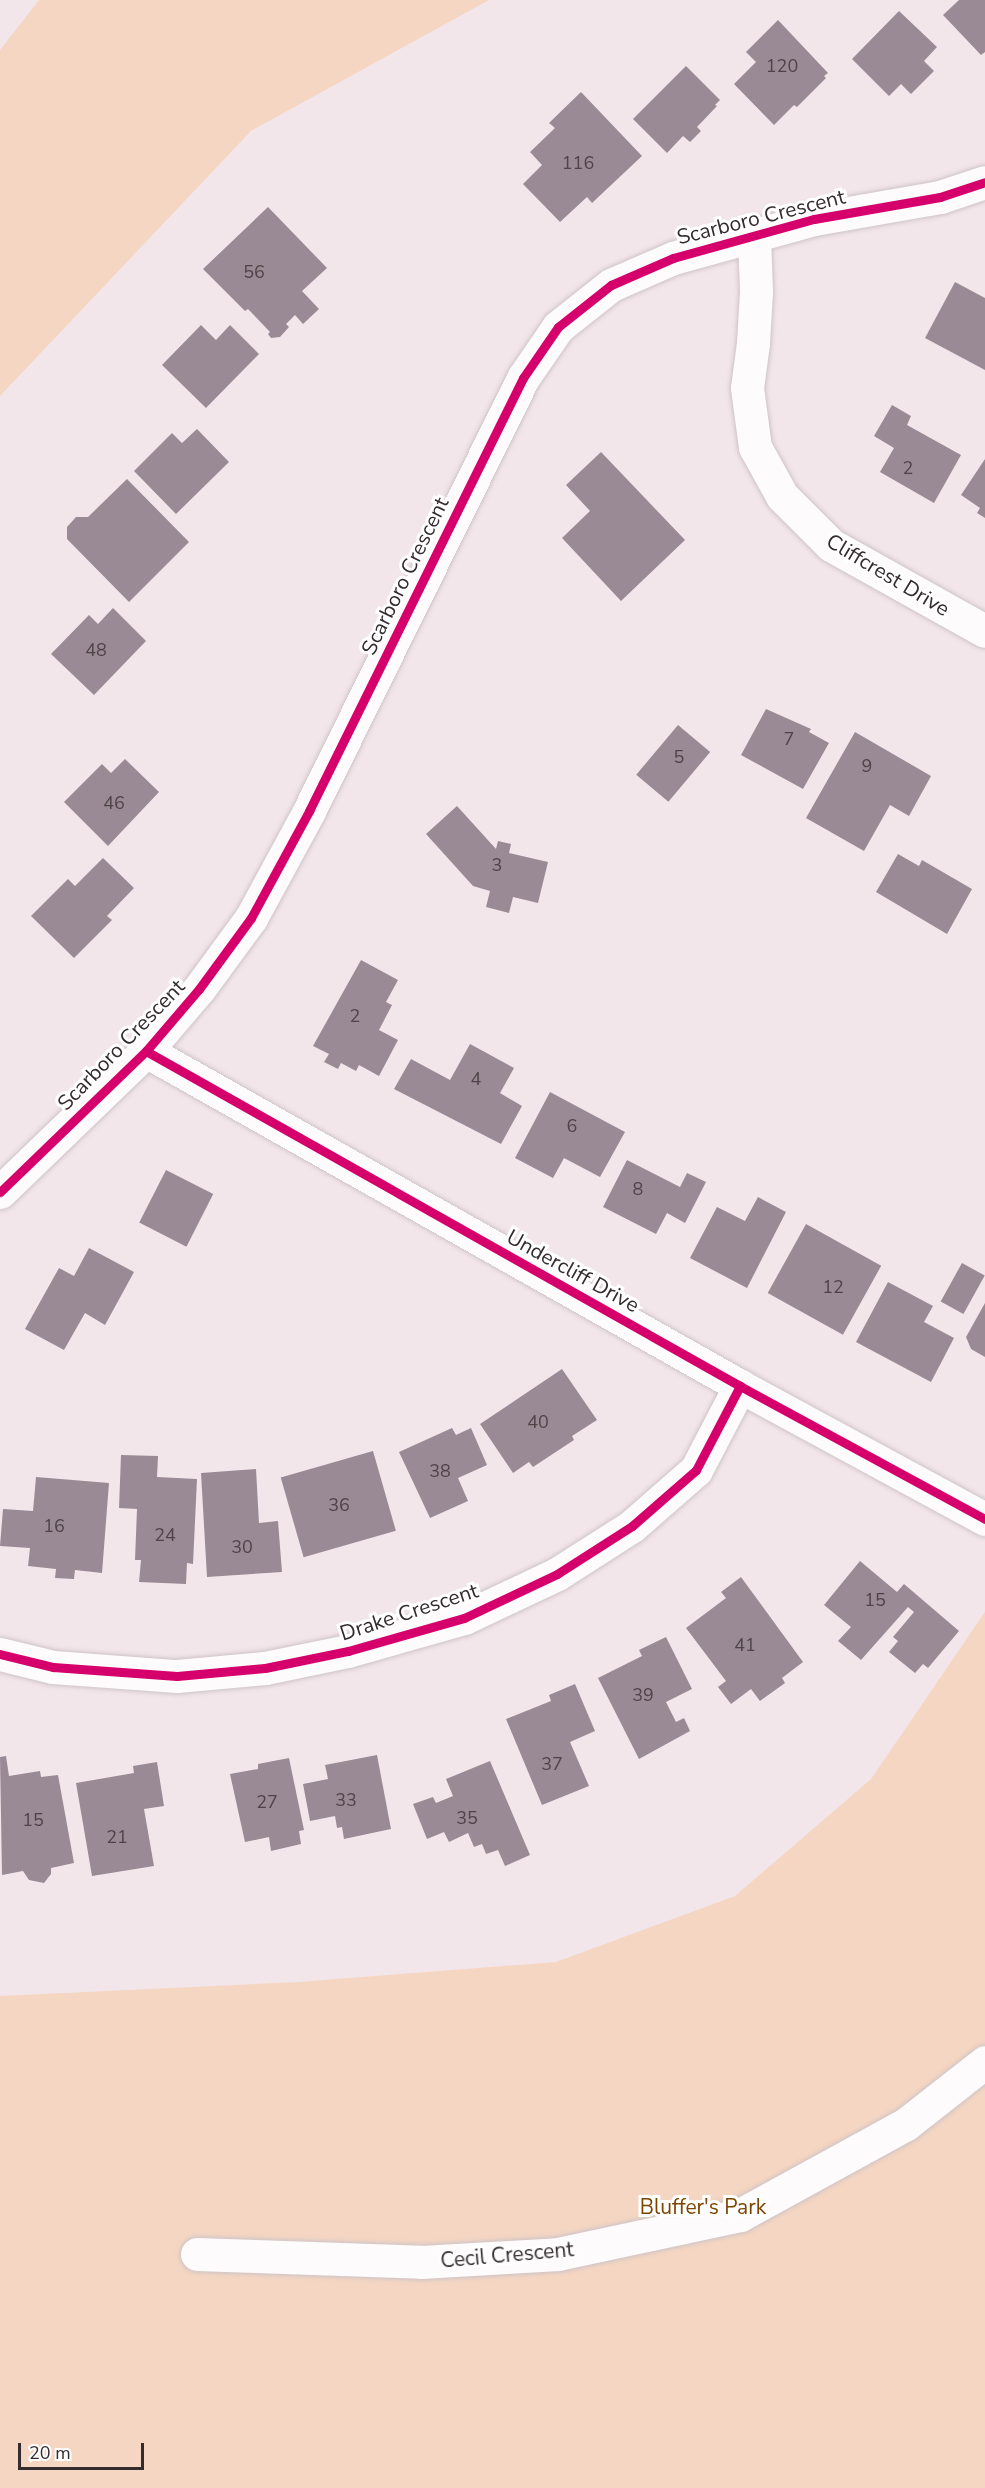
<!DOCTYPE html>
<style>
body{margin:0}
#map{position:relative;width:985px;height:2488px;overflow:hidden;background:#f3e6ea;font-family:"Nunito Sans",sans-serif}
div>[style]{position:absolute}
.green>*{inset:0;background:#f5d6c2}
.building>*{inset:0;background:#9a8a95;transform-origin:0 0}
.roads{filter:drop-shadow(0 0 2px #cec4c7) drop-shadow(0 0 2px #cec4c7)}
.minor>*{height:33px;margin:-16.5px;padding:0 16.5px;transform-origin:16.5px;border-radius:16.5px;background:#fdfbfc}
.cycleway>*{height:9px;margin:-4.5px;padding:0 4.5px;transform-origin:4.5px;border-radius:4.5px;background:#d6006c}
span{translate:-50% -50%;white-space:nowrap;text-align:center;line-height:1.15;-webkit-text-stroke:6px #fff;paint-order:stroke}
.number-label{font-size:18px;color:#4e4348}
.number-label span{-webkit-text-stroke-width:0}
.street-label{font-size:21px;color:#342b2e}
.park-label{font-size:21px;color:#7b4400}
.scale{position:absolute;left:18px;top:2443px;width:126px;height:27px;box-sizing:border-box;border:3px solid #342b2e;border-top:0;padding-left:8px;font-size:18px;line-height:21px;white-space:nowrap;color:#342b2e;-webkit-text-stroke:4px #fff;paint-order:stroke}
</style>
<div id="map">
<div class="green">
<i style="clip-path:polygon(39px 0,489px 0,251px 131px,0 396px,0 50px)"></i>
<i style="clip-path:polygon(985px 1612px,985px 2488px,0 2488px,0 1996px,298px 1982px,556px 1962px,735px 1896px,871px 1779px)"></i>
</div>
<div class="building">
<i style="clip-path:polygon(959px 0,985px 0,985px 52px,981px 55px,943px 15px)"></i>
<i style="clip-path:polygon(899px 11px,937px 47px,924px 61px,934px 71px,911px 94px,901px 84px,889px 96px,852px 59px)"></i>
<i style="clip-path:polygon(778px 20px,828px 73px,824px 76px,826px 78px,797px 107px,794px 105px,774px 125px,734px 84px,756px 62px,746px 52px)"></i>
<i style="clip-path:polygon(686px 66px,720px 100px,715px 105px,717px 106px,697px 127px,701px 131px,690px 142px,683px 136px,667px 153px,633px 119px)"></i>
<i style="clip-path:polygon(581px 92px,642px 156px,592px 203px,587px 197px,560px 222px,523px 184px,542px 165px,530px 152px,555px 128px,549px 123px)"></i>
<i style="clip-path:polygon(268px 207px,327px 268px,302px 291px,319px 309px,303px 324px,295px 315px,286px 324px,289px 327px,280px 337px,271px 338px,268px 334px,270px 332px,248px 309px,245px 311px,203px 269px)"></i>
<i style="clip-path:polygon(955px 282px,985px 298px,985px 370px,925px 338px)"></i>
<i style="clip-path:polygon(201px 325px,216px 340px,230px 325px,259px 354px,206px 408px,162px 365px)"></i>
<i style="clip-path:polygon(892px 405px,911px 416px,907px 425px,961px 455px,934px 503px,880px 472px,894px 448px,874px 436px)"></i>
<i style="clip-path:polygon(197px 429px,229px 462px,176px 514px,134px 471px,172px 433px,182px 443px)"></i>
<i style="clip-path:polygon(601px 452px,685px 540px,621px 601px,562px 538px,590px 511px,566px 485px)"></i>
<i style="clip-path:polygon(985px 459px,985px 518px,977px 513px,980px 508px,961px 495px)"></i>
<i style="clip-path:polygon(127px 479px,189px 542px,129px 602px,67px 539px,67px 527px,76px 517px,88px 517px)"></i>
<i style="clip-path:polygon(113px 608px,146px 641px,94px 695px,51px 654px,89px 615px,98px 624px)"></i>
<i style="clip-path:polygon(766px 709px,811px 729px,809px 732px,829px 743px,803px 789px,741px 755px)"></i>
<i style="left:678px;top:725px;width:42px;height:65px;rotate:40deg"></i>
<i style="clip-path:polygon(855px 732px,931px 776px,909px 816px,890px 805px,864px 851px,806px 818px)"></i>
<i style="clip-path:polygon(125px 759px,159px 792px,108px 846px,64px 802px,102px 764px,111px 773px)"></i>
<i style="clip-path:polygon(457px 806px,496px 849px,498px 841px,511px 844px,509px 853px,548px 862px,538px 903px,513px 897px,509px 913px,486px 907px,490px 891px,473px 886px,426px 834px)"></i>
<i style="clip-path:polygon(898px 854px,919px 866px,922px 860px,972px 889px,947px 934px,876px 892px)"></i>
<i style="clip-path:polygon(103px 858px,134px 888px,107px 916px,112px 920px,74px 958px,31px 916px,68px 879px,75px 886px)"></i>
<i style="clip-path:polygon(361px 960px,398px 980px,386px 1002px,392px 1005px,379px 1030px,398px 1040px,379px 1076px,359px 1065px,356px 1071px,341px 1063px,338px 1069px,324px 1062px,329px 1054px,313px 1046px)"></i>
<i style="clip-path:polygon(470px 1044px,514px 1068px,500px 1093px,522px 1106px,501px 1144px,394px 1089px,411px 1059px,450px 1080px)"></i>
<i style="clip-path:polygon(550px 1092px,625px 1132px,600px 1177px,564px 1158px,553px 1178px,515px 1158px)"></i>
<i style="clip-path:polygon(627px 1160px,680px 1187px,687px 1173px,706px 1182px,685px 1223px,667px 1213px,656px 1234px,603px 1207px)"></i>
<i style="left:166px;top:1170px;width:53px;height:59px;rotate:27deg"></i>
<i style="clip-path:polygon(758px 1197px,786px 1212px,747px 1288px,690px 1258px,717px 1207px,745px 1221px)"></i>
<i style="left:806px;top:1224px;width:86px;height:79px;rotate:29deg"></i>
<i style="clip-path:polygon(89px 1248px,134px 1272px,105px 1325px,85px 1313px,64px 1350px,25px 1329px,59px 1268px,74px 1276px)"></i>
<i style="left:962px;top:1263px;width:26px;height:44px;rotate:29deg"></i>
<i style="clip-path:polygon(888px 1282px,933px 1306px,924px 1322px,954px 1338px,931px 1382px,856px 1342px)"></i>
<i style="clip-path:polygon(985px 1303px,985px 1357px,971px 1349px,966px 1337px)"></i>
<i style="clip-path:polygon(562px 1369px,597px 1420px,572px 1436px,574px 1440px,533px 1467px,529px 1462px,513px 1473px,480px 1424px)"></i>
<i style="clip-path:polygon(452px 1428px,456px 1435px,471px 1428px,487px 1465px,458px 1478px,468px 1501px,430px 1518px,399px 1452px)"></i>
<i style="left:373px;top:1451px;width:83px;height:96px;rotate:74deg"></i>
<i style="clip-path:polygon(121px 1455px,158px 1456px,157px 1477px,197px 1479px,193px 1564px,187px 1563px,186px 1584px,139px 1582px,141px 1560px,135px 1560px,137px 1509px,119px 1508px)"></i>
<i style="clip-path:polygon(256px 1469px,259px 1523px,278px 1521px,282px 1572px,207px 1577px,201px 1473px)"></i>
<i style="clip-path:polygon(36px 1477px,109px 1483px,102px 1573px,75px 1570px,74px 1579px,55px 1578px,56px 1569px,28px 1566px,30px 1548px,0 1546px,3px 1509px,33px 1511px)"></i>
<i style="clip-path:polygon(860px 1561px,897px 1592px,904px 1584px,959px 1631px,928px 1668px,923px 1664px,915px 1673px,889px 1652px,898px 1641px,893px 1637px,914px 1612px,908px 1607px,861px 1660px,838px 1641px,851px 1627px,824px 1605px)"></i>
<i style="clip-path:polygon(741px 1577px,803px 1662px,782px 1678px,785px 1683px,760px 1701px,751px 1689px,731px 1704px,718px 1687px,726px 1681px,686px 1628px,726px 1598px,721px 1592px)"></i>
<i style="clip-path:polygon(666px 1637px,692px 1689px,666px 1702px,676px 1722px,684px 1718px,690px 1731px,639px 1759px,598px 1678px,642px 1656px,639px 1650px)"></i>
<i style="clip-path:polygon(575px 1684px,595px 1731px,570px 1742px,589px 1786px,542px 1805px,506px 1719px,551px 1701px,549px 1695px)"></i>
<i style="clip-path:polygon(377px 1755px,391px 1829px,344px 1839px,342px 1827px,337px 1828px,335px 1816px,310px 1821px,303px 1784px,328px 1779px,325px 1765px)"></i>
<i style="clip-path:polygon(6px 1756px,9px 1776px,40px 1771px,41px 1777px,58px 1775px,74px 1863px,51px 1868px,51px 1874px,44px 1883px,29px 1880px,23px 1871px,2px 1875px,0 1757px)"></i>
<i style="clip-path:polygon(289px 1758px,304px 1830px,299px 1831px,301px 1844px,271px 1851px,269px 1837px,245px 1842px,230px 1774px,258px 1769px,258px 1764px)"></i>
<i style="clip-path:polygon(490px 1761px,530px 1855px,505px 1866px,498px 1850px,486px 1854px,482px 1844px,474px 1847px,468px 1833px,449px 1842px,444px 1832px,427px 1839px,413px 1804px,433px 1797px,436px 1803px,453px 1796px,446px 1779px)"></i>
<i style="clip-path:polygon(157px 1762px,164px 1806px,144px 1809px,154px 1866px,92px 1876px,76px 1783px,134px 1773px,133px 1766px)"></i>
</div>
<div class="roads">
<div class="minor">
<i style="left:754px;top:237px;width:55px;rotate:87.9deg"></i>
<i style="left:756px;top:292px;width:51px;rotate:93.4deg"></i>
<i style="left:753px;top:343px;width:45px;rotate:97.6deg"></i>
<i style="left:747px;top:388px;width:60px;rotate:82.3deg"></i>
<i style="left:755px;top:447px;width:56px;rotate:61.1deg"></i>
<i style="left:782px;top:496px;width:69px;rotate:45deg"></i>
<i style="left:831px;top:545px;width:176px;rotate:29.2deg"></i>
<i style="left:146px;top:1051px;width:682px;rotate:29.42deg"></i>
<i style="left:740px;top:1386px;width:279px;rotate:28.5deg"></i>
<i style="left:0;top:1192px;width:203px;rotate:-44deg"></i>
<i style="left:146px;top:1051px;width:82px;rotate:-49.5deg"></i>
<i style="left:199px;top:989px;width:88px;rotate:-53.8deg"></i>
<i style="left:251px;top:918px;width:122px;rotate:-61.5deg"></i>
<i style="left:309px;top:811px;width:483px;rotate:-63.7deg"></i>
<i style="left:523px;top:378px;width:62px;rotate:-55.5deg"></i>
<i style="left:558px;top:327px;width:68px;rotate:-38.4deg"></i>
<i style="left:611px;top:285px;width:68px;rotate:-23.5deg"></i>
<i style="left:673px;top:258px;width:146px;rotate:-15.5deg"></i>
<i style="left:814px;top:219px;width:128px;rotate:-9.9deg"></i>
<i style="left:940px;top:197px;width:47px;rotate:-18.4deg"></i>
<i style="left:0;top:1654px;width:55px;rotate:13.8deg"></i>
<i style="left:53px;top:1667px;width:124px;rotate:4.2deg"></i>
<i style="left:177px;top:1676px;width:88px;rotate:-5.2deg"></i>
<i style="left:265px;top:1668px;width:85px;rotate:-11.6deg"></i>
<i style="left:348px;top:1651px;width:121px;rotate:-15.9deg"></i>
<i style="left:464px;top:1618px;width:103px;rotate:-25.3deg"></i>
<i style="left:557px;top:1574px;width:89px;rotate:-32.6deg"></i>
<i style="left:632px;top:1526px;width:85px;rotate:-41.2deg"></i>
<i style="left:696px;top:1470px;width:95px;rotate:-62.4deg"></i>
<i style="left:197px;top:2254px;width:224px;rotate:2deg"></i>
<i style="left:421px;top:2262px;width:137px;rotate:-3.3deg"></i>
<i style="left:558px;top:2254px;width:186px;rotate:-12.1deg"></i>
<i style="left:740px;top:2215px;width:189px;rotate:-28.7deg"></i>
<i style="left:906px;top:2124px;width:100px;rotate:-38.1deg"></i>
</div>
</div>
<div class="cycleway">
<i style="left:146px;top:1051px;width:682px;rotate:29.42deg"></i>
<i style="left:740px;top:1386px;width:279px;rotate:28.5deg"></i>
<i style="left:0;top:1192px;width:203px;rotate:-44deg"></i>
<i style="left:146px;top:1051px;width:82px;rotate:-49.5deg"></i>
<i style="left:199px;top:989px;width:88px;rotate:-53.8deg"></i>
<i style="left:251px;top:918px;width:122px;rotate:-61.5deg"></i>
<i style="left:309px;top:811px;width:483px;rotate:-63.7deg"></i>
<i style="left:523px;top:378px;width:62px;rotate:-55.5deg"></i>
<i style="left:558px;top:327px;width:68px;rotate:-38.4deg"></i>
<i style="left:611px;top:285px;width:68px;rotate:-23.5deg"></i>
<i style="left:673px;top:258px;width:146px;rotate:-15.5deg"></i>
<i style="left:814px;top:219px;width:128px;rotate:-9.9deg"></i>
<i style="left:940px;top:197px;width:47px;rotate:-18.4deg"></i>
<i style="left:0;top:1654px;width:55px;rotate:13.8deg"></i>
<i style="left:53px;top:1667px;width:124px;rotate:4.2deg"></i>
<i style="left:177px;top:1676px;width:88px;rotate:-5.2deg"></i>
<i style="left:265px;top:1668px;width:85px;rotate:-11.6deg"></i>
<i style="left:348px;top:1651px;width:121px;rotate:-15.9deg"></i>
<i style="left:464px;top:1618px;width:103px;rotate:-25.3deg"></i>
<i style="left:557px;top:1574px;width:89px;rotate:-32.6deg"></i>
<i style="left:632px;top:1526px;width:85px;rotate:-41.2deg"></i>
<i style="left:696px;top:1470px;width:95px;rotate:-62.4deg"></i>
</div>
<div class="number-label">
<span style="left:782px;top:66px">120</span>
<span style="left:578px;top:163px">116</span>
<span style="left:254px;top:272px">56</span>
<span style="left:908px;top:468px">2</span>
<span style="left:96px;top:650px">48</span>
<span style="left:789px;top:739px">7</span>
<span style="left:679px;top:757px">5</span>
<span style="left:867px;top:766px">9</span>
<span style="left:114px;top:803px">46</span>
<span style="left:497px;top:865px">3</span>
<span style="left:355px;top:1016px">2</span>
<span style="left:476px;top:1079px">4</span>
<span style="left:572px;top:1126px">6</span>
<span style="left:638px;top:1189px">8</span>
<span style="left:833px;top:1287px">12</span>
<span style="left:538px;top:1422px">40</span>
<span style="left:440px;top:1471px">38</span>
<span style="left:339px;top:1505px">36</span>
<span style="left:54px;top:1526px">16</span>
<span style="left:165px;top:1535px">24</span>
<span style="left:242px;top:1547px">30</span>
<span style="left:875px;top:1600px">15</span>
<span style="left:745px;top:1645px">41</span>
<span style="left:643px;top:1695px">39</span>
<span style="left:552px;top:1764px">37</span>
<span style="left:346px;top:1800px">33</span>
<span style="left:267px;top:1802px">27</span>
<span style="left:467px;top:1818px">35</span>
<span style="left:33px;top:1820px">15</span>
<span style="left:117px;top:1837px">21</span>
</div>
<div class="street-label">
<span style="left:761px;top:217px;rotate:-14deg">Scarboro Crescent</span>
<span style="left:888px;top:575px;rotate:31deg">Cliffcrest Drive</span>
<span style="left:405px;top:576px;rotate:-64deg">Scarboro Crescent</span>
<span style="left:121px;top:1045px;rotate:-46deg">Scarboro Crescent</span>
<span style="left:573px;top:1271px;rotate:29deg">Undercliff Drive</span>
<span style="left:409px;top:1612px;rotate:-18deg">Drake Crescent</span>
<span style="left:507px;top:2255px;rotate:-5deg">Cecil Crescent</span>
</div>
<div class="park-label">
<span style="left:703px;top:2207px">Bluffer's Park</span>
</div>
<div class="scale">20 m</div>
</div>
